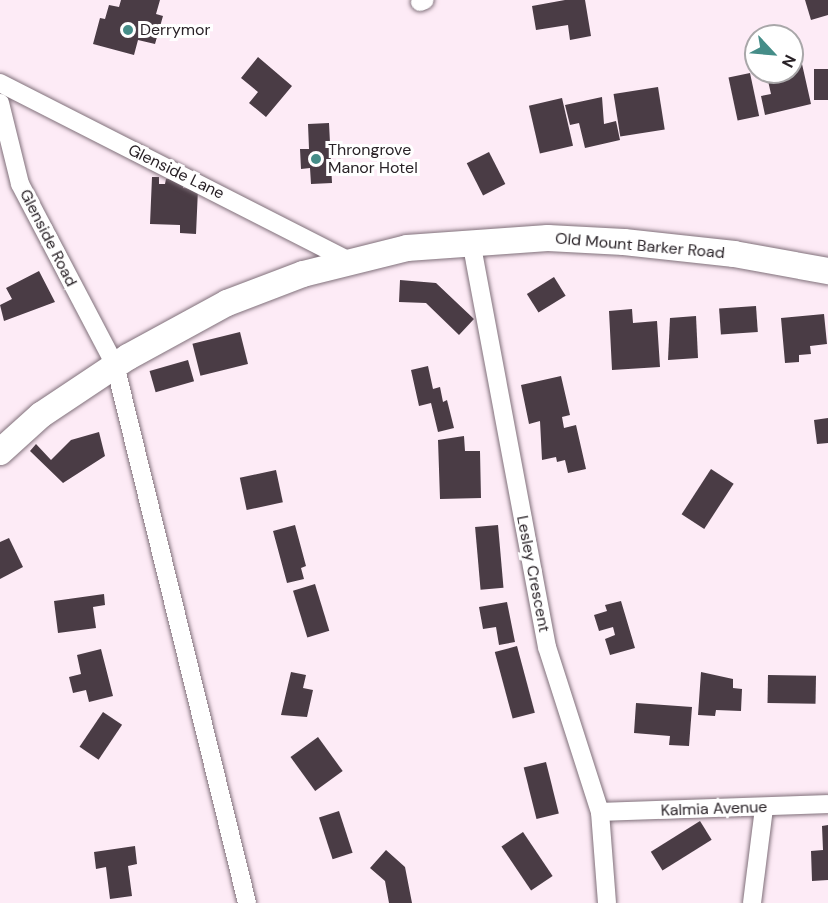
<!DOCTYPE html>
<style>
body{margin:0}
#map{position:relative;width:828px;height:903px;overflow:hidden;background:#fdebf6;font-family:"DM Sans",sans-serif}
div>[style]{position:absolute}
.building>*{inset:0;background:#4a3c45;transform-origin:0 0}
.roads{filter:drop-shadow(0 0 2px #80707a) drop-shadow(0 0 2px #80707a)}
.minor>*{height:18px;margin:-9px;padding:0 9px;transform-origin:9px;border-radius:9px;background:#fff}
.secondary>*{height:26px;margin:-13px;padding:0 13px;transform-origin:13px;border-radius:13px;background:#fff}
.dots>*{width:16px;height:16px;translate:-50% -50%;box-sizing:border-box;border:3px solid #fff;border-radius:50%}
span{translate:-50% -50%;white-space:nowrap;text-align:center;line-height:1.15;-webkit-text-stroke:6px #fff;paint-order:stroke}
.poi-label{font-size:16px;color:#292227}
.left{translate:0 -50%;text-align:left}
.street-label{font-size:16px;color:#292227}
.north{position:absolute;left:744px;top:24px;width:60px;height:60px;box-sizing:border-box;background:#fff;border:2px solid #a9a7a9;border-radius:50%;rotate:116deg;font-size:16px;font-weight:700;line-height:24px;text-align:center;color:#292227}
.north::after{content:'';display:block;margin:auto;width:21px;height:27px;background:#458d88;clip-path:polygon(50% 0,100% 100%,50% 72%,0 100%)}
</style>
<div id="map">
<div class="building">
<i style="clip-path:polygon(121px 0,160px 0,156px 14px,163px 16px,155px 44px,138px 40px,134px 55px,93px 44px,100px 18px,105px 19px,109px 5px,119px 7px)"></i>
<i style="clip-path:polygon(565px 0,585px 0,591px 36px,570px 40px,568px 25px,536px 30px,532px 6px)"></i>
<i style="clip-path:polygon(805px 0,828px 0,828px 15px,811px 20px)"></i>
<i style="clip-path:polygon(800px 55px,811px 104px,765px 115px,761px 96px,771px 94px,766px 72px,792px 72px,792px 57px)"></i>
<i style="clip-path:polygon(258px 57px,292px 86px,266px 117px,249px 103px,258px 92px,241px 78px)"></i>
<i style="left:814px;top:69px;width:14px;height:31px"></i>
<i style="left:750px;top:73px;width:44px;height:22px;rotate:78deg"></i>
<i style="left:658px;top:87px;width:43px;height:45px;rotate:81deg"></i>
<i style="clip-path:polygon(602px 97px,604px 124px,616px 121px,620px 140px,585px 148px,579px 123px,570px 125px,565px 105px)"></i>
<i style="left:562px;top:98px;width:49px;height:34px;rotate:77deg"></i>
<i style="clip-path:polygon(329px 123px,332px 183px,311px 184px,310px 168px,301px 169px,300px 149px,309px 149px,308px 124px)"></i>
<i style="left:489px;top:152px;width:36px;height:25px;rotate:63deg"></i>
<i style="clip-path:polygon(152px 177px,159px 177px,159px 184px,165px 184px,166px 179px,183px 179px,183px 188px,198px 189px,196px 234px,180px 233px,180px 225px,150px 224px)"></i>
<i style="clip-path:polygon(39px 271px,55px 302px,4px 321px,0 305px,12px 299px,6px 288px)"></i>
<i style="left:554px;top:277px;width:22px;height:32px;rotate:58deg"></i>
<i style="clip-path:polygon(400px 280px,436px 283px,474px 319px,459px 335px,426px 303px,399px 302px)"></i>
<i style="left:756px;top:306px;width:26px;height:37px;rotate:86deg"></i>
<i style="clip-path:polygon(632px 309px,633px 323px,657px 321px,660px 367px,612px 370px,609px 311px)"></i>
<i style="clip-path:polygon(824px 314px,827px 344px,810px 346px,811px 354px,799px 355px,799px 362px,785px 363px,781px 318px)"></i>
<i style="clip-path:polygon(696px 316px,698px 358px,668px 360px,670px 318px)"></i>
<i style="left:240px;top:332px;width:33px;height:49px;rotate:76deg"></i>
<i style="left:188px;top:360px;width:22px;height:40px;rotate:74deg"></i>
<i style="clip-path:polygon(428px 366px,433px 389px,440px 387px,443px 402px,447px 400px,454px 428px,438px 432px,431px 403px,419px 406px,411px 370px)"></i>
<i style="clip-path:polygon(561px 376px,570px 415px,562px 417px,564px 428px,576px 425px,586px 469px,568px 473px,565px 460px,557px 462px,556px 457px,542px 460px,540px 421px,529px 424px,521px 385px)"></i>
<i style="clip-path:polygon(828px 418px,828px 443px,817px 444px,814px 420px)"></i>
<i style="clip-path:polygon(99px 432px,105px 456px,63px 483px,30px 451px,36px 444px,51px 460px,71px 440px)"></i>
<i style="clip-path:polygon(464px 436px,465px 451px,480px 451px,481px 498px,440px 499px,438px 440px)"></i>
<i style="left:711px;top:469px;width:27px;height:54px;rotate:33deg"></i>
<i style="left:276px;top:470px;width:33px;height:37px;rotate:78deg"></i>
<i style="clip-path:polygon(295px 525px,306px 566px,301px 568px,304px 579px,287px 583px,273px 531px)"></i>
<i style="left:498px;top:525px;width:63px;height:23px;rotate:85deg"></i>
<i style="clip-path:polygon(9px 538px,23px 567px,0 579px,0 542px)"></i>
<i style="left:315px;top:584px;width:49px;height:23px;rotate:73deg"></i>
<i style="clip-path:polygon(104px 594px,105px 605px,93px 607px,96px 628px,58px 633px,54px 601px)"></i>
<i style="clip-path:polygon(621px 601px,635px 648px,610px 655px,605px 639px,615px 635px,613px 627px,599px 631px,594px 615px,607px 611px,605px 605px)"></i>
<i style="clip-path:polygon(507px 602px,515px 642px,499px 645px,496px 627px,483px 629px,479px 607px)"></i>
<i style="left:517px;top:646px;width:69px;height:23px;rotate:75deg"></i>
<i style="clip-path:polygon(101px 649px,113px 696px,89px 702px,86px 690px,73px 693px,69px 677px,81px 674px,77px 655px)"></i>
<i style="clip-path:polygon(291px 672px,306px 675px,303px 688px,313px 690px,307px 717px,281px 715px)"></i>
<i style="clip-path:polygon(701px 672px,733px 679px,733px 688px,742px 689px,741px 711px,716px 710px,715px 716px,698px 715px)"></i>
<i style="left:768px;top:675px;width:48px;height:28px;rotate:1deg"></i>
<i style="clip-path:polygon(636px 703px,692px 707px,689px 746px,669px 745px,670px 736px,634px 733px)"></i>
<i style="left:103px;top:712px;width:23px;height:42px;rotate:34deg"></i>
<i style="left:318px;top:737px;width:42px;height:34px;rotate:54deg"></i>
<i style="left:546px;top:762px;width:53px;height:23px;rotate:76deg"></i>
<i style="left:339px;top:811px;width:44px;height:21px;rotate:72deg"></i>
<i style="left:700px;top:821px;width:22px;height:58px;rotate:58deg"></i>
<i style="clip-path:polygon(828px 825px,828px 880px,812px 881px,811px 851px,823px 850px,822px 826px)"></i>
<i style="left:523px;top:832px;width:53px;height:26px;rotate:56deg"></i>
<i style="clip-path:polygon(135px 846px,137px 864px,128px 866px,132px 896px,110px 899px,106px 867px,96px 869px,94px 852px)"></i>
<i style="clip-path:polygon(386px 850px,405px 867px,412px 903px,389px 903px,385px 881px,370px 868px)"></i>
</div>
<div class="roads">
<div class="minor">
<i style="left:420px;top:2px;width:5px;rotate:-22deg"></i>
<i style="left:0;top:83px;width:395px;rotate:27deg"></i>
<i style="left:0;top:103px;width:83px;rotate:76.1deg"></i>
<i style="left:20px;top:184px;width:204px;rotate:62.3deg"></i>
<i style="left:115px;top:365px;width:554px;rotate:76.21deg"></i>
<i style="left:471px;top:241px;width:413px;rotate:79.4deg"></i>
<i style="left:547px;top:647px;width:173px;rotate:72.2deg"></i>
<i style="left:600px;top:812px;width:91px;rotate:85.6deg"></i>
<i style="left:600px;top:812px;width:228px;rotate:-2deg"></i>
<i style="left:752px;top:903px;width:96px;rotate:-82.8deg"></i>
</div>
<div class="secondary">
<i style="left:0;top:452px;width:55px;rotate:-42.1deg"></i>
<i style="left:41px;top:415px;width:105px;rotate:-33.7deg"></i>
<i style="left:128px;top:357px;width:113px;rotate:-28.6deg"></i>
<i style="left:227px;top:303px;width:81px;rotate:-20.9deg"></i>
<i style="left:303px;top:274px;width:107px;rotate:-14deg"></i>
<i style="left:407px;top:248px;width:141px;rotate:-4.1deg"></i>
<i style="left:548px;top:238px;width:76px;rotate:3deg"></i>
<i style="left:624px;top:242px;width:111px;rotate:6.2deg"></i>
<i style="left:734px;top:254px;width:96px;rotate:10.3deg"></i>
</div>
</div>
<div class="dots">
<i style="left:128px;top:30px;background:#458d88"></i>
<i style="left:316px;top:159px;background:#458d88"></i>
</div>
<div class="poi-label">
<span class="left" style="left:140px;top:30px">Derrymor</span>
<span class="left" style="left:328px;top:159px">Throngrove<br>Manor Hotel</span>
</div>
<div class="street-label">
<span style="left:176px;top:172px;rotate:26deg">Glenside Lane</span>
<span style="left:48px;top:238px;rotate:63deg">Glenside Road</span>
<span style="left:640px;top:246px;rotate:5deg">Old Mount Barker Road</span>
<span style="left:533px;top:574px;rotate:79deg">Lesley Crescent</span>
<span style="left:714px;top:809px;rotate:-2deg">Kalmia Avenue</span>
</div>
<div class="north">N</div>
</div>
